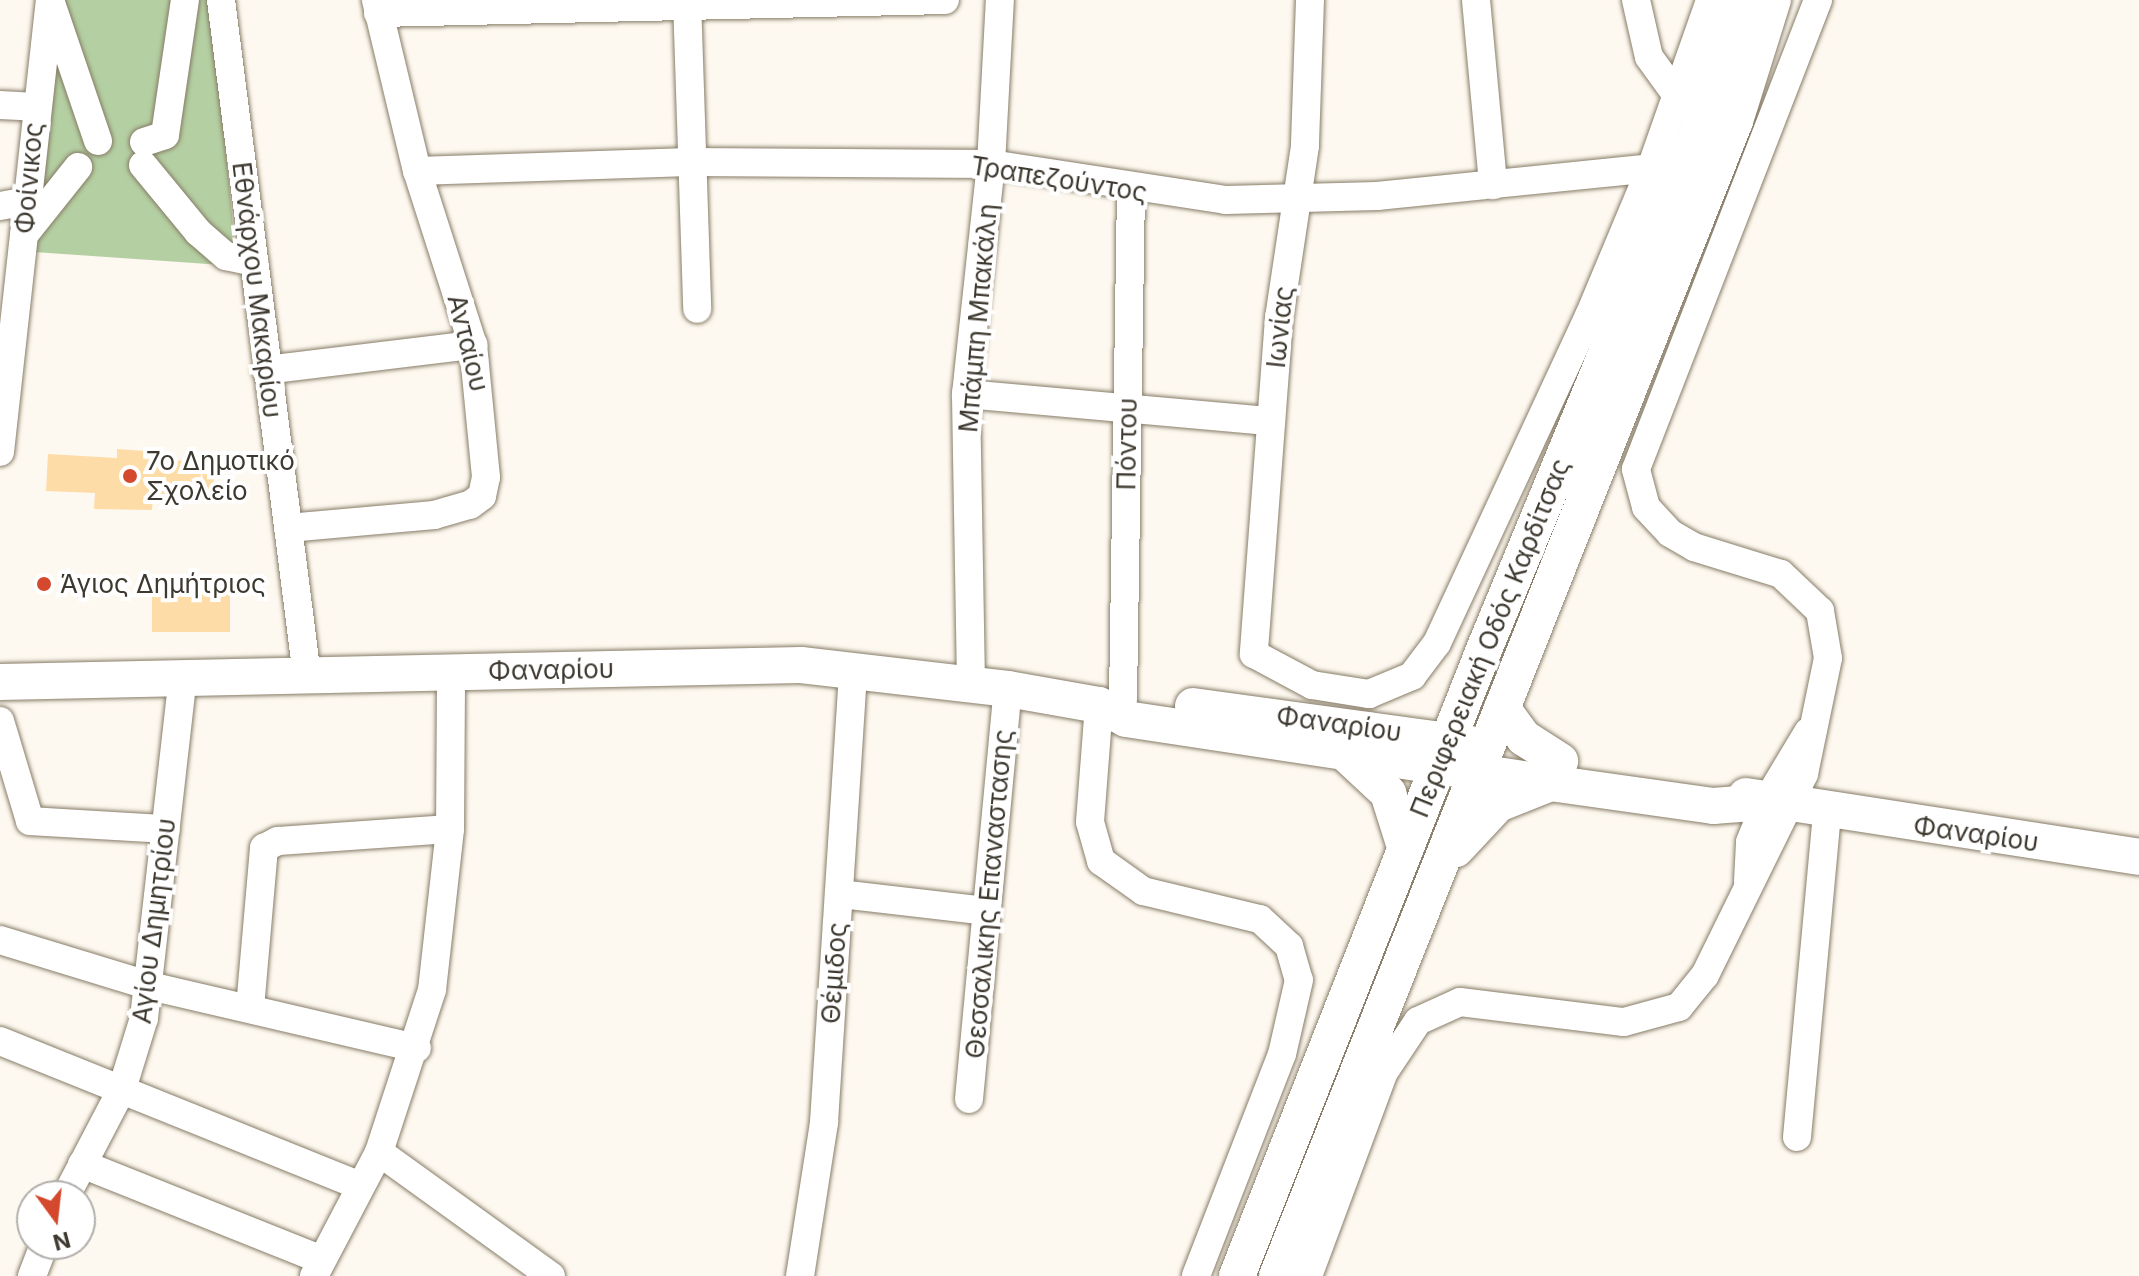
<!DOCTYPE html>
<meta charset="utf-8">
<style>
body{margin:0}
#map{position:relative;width:2139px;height:1276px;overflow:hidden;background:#fef9f0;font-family:Inter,sans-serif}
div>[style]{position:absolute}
.green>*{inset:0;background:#b4d0a2}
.building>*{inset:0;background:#fedca7;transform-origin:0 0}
.roads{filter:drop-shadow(0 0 2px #877c67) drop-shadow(0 0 2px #877c67)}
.minor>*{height:28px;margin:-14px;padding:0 14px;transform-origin:14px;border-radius:14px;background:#fff}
.major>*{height:36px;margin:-18px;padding:0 18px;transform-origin:18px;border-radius:18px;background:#fff}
.dots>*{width:22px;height:22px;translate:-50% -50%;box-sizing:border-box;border:4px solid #fff;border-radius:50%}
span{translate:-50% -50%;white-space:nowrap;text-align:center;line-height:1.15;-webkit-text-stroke:8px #fff;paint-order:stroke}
.street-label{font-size:26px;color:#3e3930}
.poi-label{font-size:26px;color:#3e3930}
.left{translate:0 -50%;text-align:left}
.north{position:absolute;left:16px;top:1180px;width:80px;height:80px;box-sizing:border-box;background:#fff;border:2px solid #b2b0ac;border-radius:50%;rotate:165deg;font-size:22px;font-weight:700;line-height:32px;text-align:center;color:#3e3930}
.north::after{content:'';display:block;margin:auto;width:28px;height:36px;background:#d4492d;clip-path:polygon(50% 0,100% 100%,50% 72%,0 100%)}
</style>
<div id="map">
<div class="green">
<i style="clip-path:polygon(62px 0,211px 0,237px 266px,34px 252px)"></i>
</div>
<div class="building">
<i style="clip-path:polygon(117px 449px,144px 451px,143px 459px,215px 462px,213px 495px,153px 495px,152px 510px,94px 509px,95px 493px,46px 491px,48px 454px,117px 458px)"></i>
<i style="left:152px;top:582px;width:78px;height:50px"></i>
</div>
<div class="roads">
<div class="minor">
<i style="left:50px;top:0;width:149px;rotate:71.2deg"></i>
<i style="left:221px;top:0;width:681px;rotate:82.75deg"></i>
<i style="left:687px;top:0;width:309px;rotate:88.1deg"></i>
<i style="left:1310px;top:0;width:146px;rotate:92deg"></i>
<i style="left:1305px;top:146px;width:174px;rotate:98.6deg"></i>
<i style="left:1279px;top:318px;width:337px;rotate:94.3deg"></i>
<i style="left:1254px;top:654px;width:66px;rotate:28.1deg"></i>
<i style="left:1312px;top:685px;width:58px;rotate:9deg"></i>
<i style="left:1369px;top:694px;width:47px;rotate:-22.7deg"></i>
<i style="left:1412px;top:676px;width:41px;rotate:-52.9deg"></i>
<i style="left:1437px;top:643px;width:361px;rotate:-65.1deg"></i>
<i style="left:1589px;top:316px;width:160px;rotate:-67.3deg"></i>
<i style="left:1651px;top:168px;width:178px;rotate:-70.6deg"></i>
<i style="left:1476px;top:0;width:186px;rotate:84.7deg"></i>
<i style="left:1636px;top:0;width:58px;rotate:77.2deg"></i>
<i style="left:1649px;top:57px;width:49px;rotate:54.1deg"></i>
<i style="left:378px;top:13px;width:567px;rotate:-1.31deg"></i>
<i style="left:0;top:105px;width:36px;rotate:3deg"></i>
<i style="left:144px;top:142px;width:22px;rotate:-18deg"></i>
<i style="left:165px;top:135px;width:136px;rotate:-81.6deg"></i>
<i style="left:143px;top:165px;width:87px;rotate:50.6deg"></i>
<i style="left:198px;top:232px;width:37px;rotate:41deg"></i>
<i style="left:226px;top:256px;width:29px;rotate:12deg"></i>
<i style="left:417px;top:171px;width:273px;rotate:-1.9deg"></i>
<i style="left:690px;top:162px;width:301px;rotate:0.4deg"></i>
<i style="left:991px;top:164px;width:238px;rotate:8.7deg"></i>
<i style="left:1226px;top:200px;width:151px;rotate:-1.5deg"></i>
<i style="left:1377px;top:196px;width:275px;rotate:-5.8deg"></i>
<i style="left:0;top:206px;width:28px;rotate:-10deg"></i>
<i style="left:24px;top:235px;width:87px;rotate:-51.5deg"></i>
<i style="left:266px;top:370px;width:209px;rotate:-6.9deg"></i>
<i style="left:966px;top:394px;width:306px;rotate:5.1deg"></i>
<i style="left:0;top:452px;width:455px;rotate:-83.7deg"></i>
<i style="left:288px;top:528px;width:147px;rotate:-5.1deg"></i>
<i style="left:434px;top:515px;width:37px;rotate:-16deg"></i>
<i style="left:470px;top:505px;width:15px;rotate:-37deg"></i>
<i style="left:482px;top:496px;width:19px;rotate:-78deg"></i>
<i style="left:486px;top:477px;width:133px;rotate:-95.6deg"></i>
<i style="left:473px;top:345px;width:183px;rotate:-107.8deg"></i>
<i style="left:417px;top:171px;width:176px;rotate:-103.5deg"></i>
<i style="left:971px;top:683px;width:289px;rotate:-91deg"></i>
<i style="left:966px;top:394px;width:231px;rotate:-83.8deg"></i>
<i style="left:991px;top:164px;width:164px;rotate:-86.9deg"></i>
<i style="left:1123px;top:699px;width:509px;rotate:-89.1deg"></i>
<i style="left:1099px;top:705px;width:117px;rotate:94.4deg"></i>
<i style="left:1090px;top:822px;width:41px;rotate:74.2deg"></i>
<i style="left:1101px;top:861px;width:52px;rotate:35.5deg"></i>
<i style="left:1143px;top:891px;width:120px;rotate:13.5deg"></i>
<i style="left:1260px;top:919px;width:40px;rotate:43deg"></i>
<i style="left:1289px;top:946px;width:35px;rotate:74deg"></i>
<i style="left:1299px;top:980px;width:76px;rotate:102.9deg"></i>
<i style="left:1282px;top:1054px;width:238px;rotate:111.2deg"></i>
<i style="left:0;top:721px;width:104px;rotate:73.3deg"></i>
<i style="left:30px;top:821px;width:136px;rotate:3.4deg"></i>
<i style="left:1748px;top:881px;width:39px;rotate:-87deg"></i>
<i style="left:1750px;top:842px;width:43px;rotate:-68.2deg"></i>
<i style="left:1766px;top:802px;width:82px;rotate:-59deg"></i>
<i style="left:840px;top:894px;width:148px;rotate:6.6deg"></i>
<i style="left:0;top:940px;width:157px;rotate:17deg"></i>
<i style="left:150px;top:986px;width:274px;rotate:13.1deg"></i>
<i style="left:250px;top:1008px;width:161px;rotate:-85deg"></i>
<i style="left:264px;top:848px;width:16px;rotate:-27deg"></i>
<i style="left:278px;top:841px;width:172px;rotate:-4deg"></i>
<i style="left:0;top:1041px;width:386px;rotate:21.9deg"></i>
<i style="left:969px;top:1099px;width:412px;rotate:-84.6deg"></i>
<i style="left:1797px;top:1137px;width:327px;rotate:-84.7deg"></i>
<i style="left:379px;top:1152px;width:212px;rotate:35.8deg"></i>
<i style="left:82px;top:1164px;width:258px;rotate:21.8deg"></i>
<i style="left:66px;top:1196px;width:121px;rotate:-62.4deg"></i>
<i style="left:122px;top:1089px;width:74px;rotate:-72.8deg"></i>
<i style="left:144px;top:1018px;width:342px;rotate:-83.5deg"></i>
<i style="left:32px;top:1276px;width:34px;rotate:-69deg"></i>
<i style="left:314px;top:1276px;width:140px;rotate:-62.3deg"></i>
<i style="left:379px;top:1152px;width:170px;rotate:-71.9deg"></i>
<i style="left:432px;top:990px;width:162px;rotate:-83.6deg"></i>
<i style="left:450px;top:829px;width:157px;rotate:-89.6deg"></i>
<i style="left:800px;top:1276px;width:156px;rotate:-81.1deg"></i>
<i style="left:824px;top:1122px;width:454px;rotate:-86.3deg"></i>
<i style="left:1308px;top:1276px;width:218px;rotate:-69.6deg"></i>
<i style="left:1384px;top:1072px;width:61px;rotate:-56.3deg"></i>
<i style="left:1418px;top:1021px;width:46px;rotate:-24.3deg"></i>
<i style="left:1460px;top:1002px;width:165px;rotate:7deg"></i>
<i style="left:1624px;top:1022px;width:57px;rotate:-15.3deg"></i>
<i style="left:1679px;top:1007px;width:41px;rotate:-50.9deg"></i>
<i style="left:1705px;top:975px;width:224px;rotate:-63.8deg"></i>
<i style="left:1804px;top:774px;width:118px;rotate:-78.3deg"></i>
<i style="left:1828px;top:658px;width:48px;rotate:-99.7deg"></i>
<i style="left:1820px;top:611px;width:54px;rotate:-136.5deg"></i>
<i style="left:1781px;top:574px;width:91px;rotate:-162.8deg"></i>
<i style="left:1694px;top:547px;width:28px;rotate:-150deg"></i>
<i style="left:1670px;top:533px;width:35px;rotate:-133deg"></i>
<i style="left:1646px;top:507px;width:39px;rotate:-105deg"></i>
<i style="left:1636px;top:469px;width:503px;rotate:-68.79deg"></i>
</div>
<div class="major">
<i style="left:0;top:682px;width:801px;rotate:-1.22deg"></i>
<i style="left:801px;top:665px;width:208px;rotate:6.6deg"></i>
<i style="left:1008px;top:689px;width:92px;rotate:10deg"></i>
<i style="left:1099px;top:705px;width:30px;rotate:27deg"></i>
<i style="left:1126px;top:719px;width:429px;rotate:8.6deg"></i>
<i style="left:1550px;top:783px;width:165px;rotate:8deg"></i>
<i style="left:1713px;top:806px;width:53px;rotate:-4.3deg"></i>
<i style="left:1193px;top:706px;width:282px;rotate:7.8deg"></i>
<i style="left:1502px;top:708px;width:37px;rotate:54deg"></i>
<i style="left:1524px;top:738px;width:43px;rotate:32.6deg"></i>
<i style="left:1343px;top:751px;width:62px;rotate:43deg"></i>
<i style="left:1388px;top:793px;width:57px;rotate:72.5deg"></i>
<i style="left:1746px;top:796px;width:398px;rotate:8.8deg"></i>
<i style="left:1456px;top:849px;width:62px;rotate:-47deg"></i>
<i style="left:1498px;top:804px;width:54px;rotate:-21.8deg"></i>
<i style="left:1237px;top:1276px;width:671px;rotate:-68.48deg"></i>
<i style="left:1483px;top:652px;width:550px;rotate:-67.54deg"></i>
<i style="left:1693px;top:144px;width:152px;rotate:-71.2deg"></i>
<i style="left:1277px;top:1276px;width:1242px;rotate:-68.37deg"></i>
<i style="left:1735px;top:121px;width:127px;rotate:-72.6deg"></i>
</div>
</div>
<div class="dots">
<i style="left:130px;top:476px;background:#d4492d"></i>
<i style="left:44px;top:584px;background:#d4492d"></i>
</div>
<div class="street-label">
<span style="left:29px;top:178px;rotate:-85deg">Φοίνικος</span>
<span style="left:1059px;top:179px;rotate:9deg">Τραπεζούντος</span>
<span style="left:257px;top:290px;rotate:83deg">Εθνάρχου Μακαρίου</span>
<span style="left:978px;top:318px;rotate:-85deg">Μπάμπη Μπακάλη</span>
<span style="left:1280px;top:327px;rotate:-84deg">Ιωνίας</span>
<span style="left:468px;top:343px;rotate:76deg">Ανταίου</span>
<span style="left:1127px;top:444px;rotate:-89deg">Πόντου</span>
<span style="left:1490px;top:638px;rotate:-68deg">Περιφερειακή Οδός Καρδίτσας</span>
<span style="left:551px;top:670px;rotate:-1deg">Φαναρίου</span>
<span style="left:1339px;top:724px;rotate:8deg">Φαναρίου</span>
<span style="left:1976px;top:834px;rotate:8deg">Φαναρίου</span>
<span style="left:989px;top:894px;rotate:-85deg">Θεσσαλικης Επαναστασης</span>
<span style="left:154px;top:921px;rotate:-83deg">Αγίου Δημητρίου</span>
<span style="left:834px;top:973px;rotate:-86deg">Θέμιδος</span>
</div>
<div class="poi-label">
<span class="left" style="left:146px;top:476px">7ο Δημοτικό<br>Σχολείο</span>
<span class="left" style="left:60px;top:584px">Άγιος Δημήτριος</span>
</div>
<div class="north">N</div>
</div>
